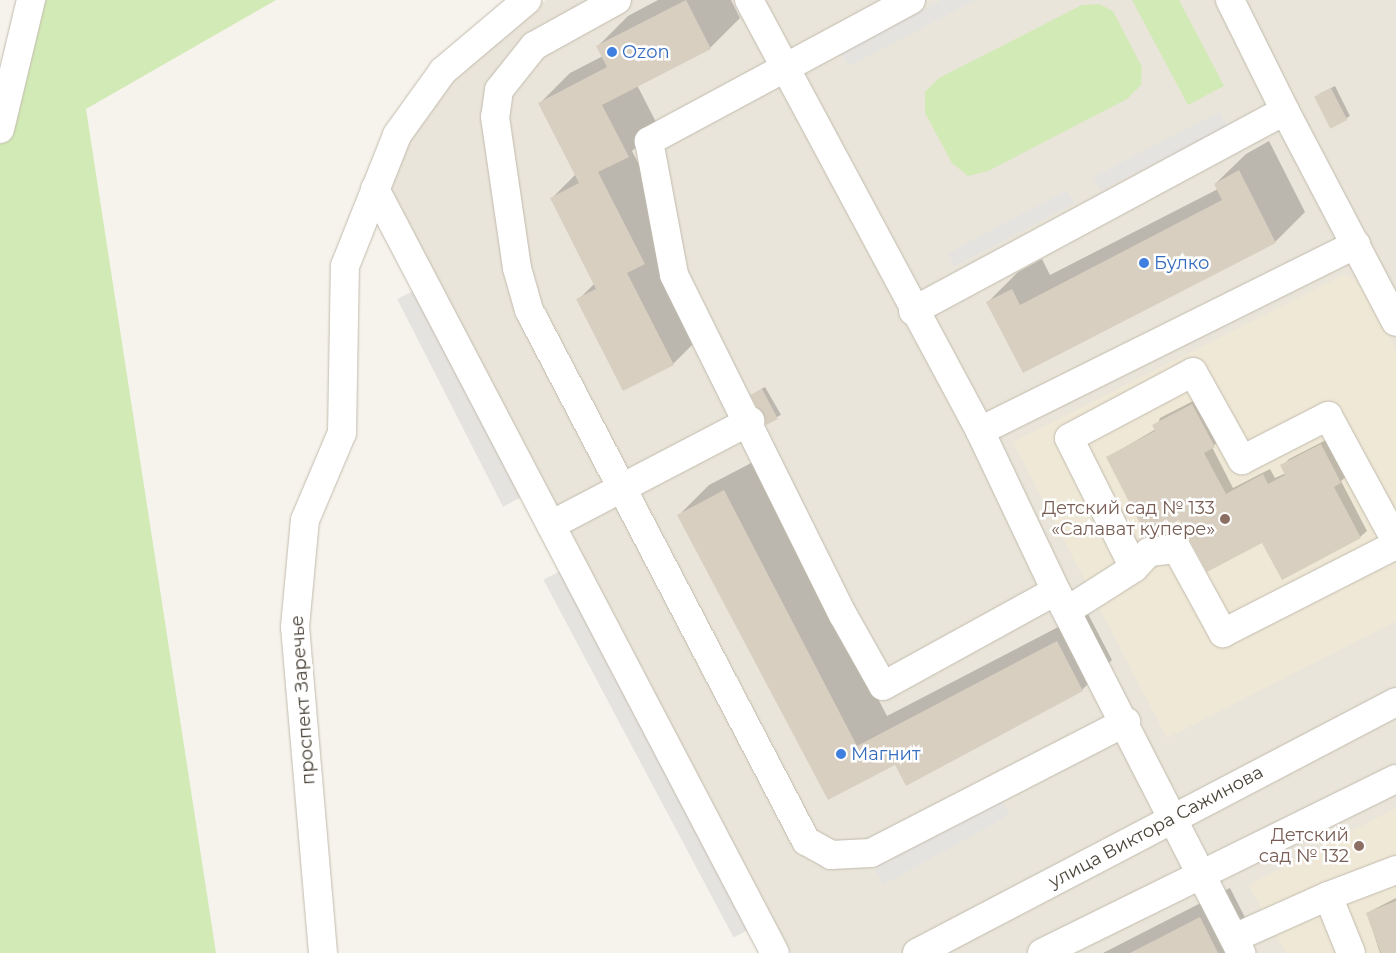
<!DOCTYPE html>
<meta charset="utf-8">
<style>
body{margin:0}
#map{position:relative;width:1396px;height:953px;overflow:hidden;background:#f6f3ec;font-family:Montserrat,sans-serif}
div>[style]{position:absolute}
.residential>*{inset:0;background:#eae5da}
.education>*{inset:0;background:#efe8d6}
.green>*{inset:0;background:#d2eab5}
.parking>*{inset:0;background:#e5e3e0;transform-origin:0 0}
.shadow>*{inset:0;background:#0003;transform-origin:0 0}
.building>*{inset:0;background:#d8cfc1;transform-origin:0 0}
.roads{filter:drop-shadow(0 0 1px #c2bbae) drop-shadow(0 0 1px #c2bbae)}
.minor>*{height:28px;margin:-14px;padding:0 14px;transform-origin:14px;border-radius:14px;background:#fff}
.dots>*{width:14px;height:14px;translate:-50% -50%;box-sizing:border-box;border:2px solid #fff;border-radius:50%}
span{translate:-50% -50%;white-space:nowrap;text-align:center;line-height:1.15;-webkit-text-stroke:5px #fff;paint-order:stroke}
.shop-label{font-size:18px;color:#366cbe}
.left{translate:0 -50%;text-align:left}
.education-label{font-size:18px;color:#785e54}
.right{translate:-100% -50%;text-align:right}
.street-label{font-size:18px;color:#4b4439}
</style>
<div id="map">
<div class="residential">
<i style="clip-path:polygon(546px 0,1396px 0,1396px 953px,791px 953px,387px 182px,411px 134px,460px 69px,518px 18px)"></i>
</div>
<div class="education">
<i style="clip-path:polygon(1343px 275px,1361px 281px,1396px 350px,1396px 621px,1167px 738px,1013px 442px)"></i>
<i style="clip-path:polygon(1396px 808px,1396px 953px,1286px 953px,1249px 885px)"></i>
</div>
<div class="green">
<i style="clip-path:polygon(46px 0,276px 0,86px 109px,216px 953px,0 953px,0 115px)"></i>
<i style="clip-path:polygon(1132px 0,1179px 0,1224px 86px,1188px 105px)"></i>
<i style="clip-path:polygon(1099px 4px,1113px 11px,1142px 67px,1141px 85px,1127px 99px,988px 171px,968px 176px,952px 163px,925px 113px,925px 92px,939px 78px,1082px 5px)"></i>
</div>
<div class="parking">
<i style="clip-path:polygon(942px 0,976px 0,849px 66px,841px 53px)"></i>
<i style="left:1220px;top:112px;width:16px;height:142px;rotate:63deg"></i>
<i style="left:1067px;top:190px;width:15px;height:135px;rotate:62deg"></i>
<i style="left:415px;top:290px;width:233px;height:20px;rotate:63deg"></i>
<i style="left:562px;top:570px;width:405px;height:21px;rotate:62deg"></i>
<i style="left:1001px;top:799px;width:18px;height:144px;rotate:61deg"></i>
</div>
<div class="shadow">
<i style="clip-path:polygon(658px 0,731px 0,740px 18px,710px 48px,637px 85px,658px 126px,632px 151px,674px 233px,703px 334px,673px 364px,578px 300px,595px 283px,551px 199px,576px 174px,540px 103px,570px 73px,603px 56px,598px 46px,628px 16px)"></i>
<i style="clip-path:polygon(1335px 86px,1350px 116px,1331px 127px,1319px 94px)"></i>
<i style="clip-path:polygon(1269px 141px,1305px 212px,1275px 242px,1024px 371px,988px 302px,1018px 272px,1042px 259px,1050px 275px,1218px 189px,1215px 184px,1246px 154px)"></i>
<i style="left:765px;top:387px;width:32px;height:16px;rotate:60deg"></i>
<i style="clip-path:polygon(1199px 398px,1221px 439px,1212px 447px,1233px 488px,1270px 469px,1275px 478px,1286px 473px,1282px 466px,1289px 459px,1328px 439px,1347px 476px,1341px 481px,1367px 531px,1360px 537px,1263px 541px,1180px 518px,1108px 457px,1156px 429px,1160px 418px)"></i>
<i style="clip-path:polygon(755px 461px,887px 716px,1087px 612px,1112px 660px,1082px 690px,895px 763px,829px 798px,679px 515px,709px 485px)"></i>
<i style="clip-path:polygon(1230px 888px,1255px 937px,1240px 953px,1103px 953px)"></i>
<i style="clip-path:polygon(1396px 898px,1396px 953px,1380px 953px,1367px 913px)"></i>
</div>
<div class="building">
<i style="clip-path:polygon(686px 0,711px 49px,602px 105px,629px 157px,598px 172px,645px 264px,627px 273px,674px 365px,623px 391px,576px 299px,596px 289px,550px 198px,579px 183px,538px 103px,607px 67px,596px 46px)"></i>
<i style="left:1331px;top:88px;width:36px;height:19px;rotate:63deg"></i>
<i style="clip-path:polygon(1239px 170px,1276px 243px,1023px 373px,986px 302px,1012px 289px,1020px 305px,1222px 200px,1214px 184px)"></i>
<i style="left:762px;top:389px;width:34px;height:13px;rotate:62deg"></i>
<i style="clip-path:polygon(1192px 404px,1215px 447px,1204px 453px,1226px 494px,1263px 474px,1268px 484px,1285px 475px,1280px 465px,1321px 444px,1341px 483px,1334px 487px,1361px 538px,1282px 580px,1262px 543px,1207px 572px,1179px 520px,1147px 537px,1106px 457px,1155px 431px,1152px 425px)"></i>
<i style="clip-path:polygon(724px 490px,857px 746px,1057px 641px,1083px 691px,906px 786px,895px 765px,828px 800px,677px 515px)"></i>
<i style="clip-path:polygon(1396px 901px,1396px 953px,1381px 953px,1366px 913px)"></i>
<i style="clip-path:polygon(1200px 917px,1218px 953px,1130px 953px)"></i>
</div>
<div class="roads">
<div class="minor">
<i style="left:617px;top:0;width:95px;rotate:151deg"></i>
<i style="left:534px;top:46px;width:56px;rotate:128.5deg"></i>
<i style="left:499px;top:90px;width:27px;rotate:98deg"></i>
<i style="left:495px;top:117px;width:153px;rotate:81.7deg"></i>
<i style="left:517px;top:268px;width:44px;rotate:74.1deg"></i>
<i style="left:529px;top:310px;width:599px;rotate:62.45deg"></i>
<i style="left:806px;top:841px;width:29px;rotate:29deg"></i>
<i style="left:831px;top:855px;width:40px;rotate:-2.9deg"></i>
<i style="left:871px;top:853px;width:287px;rotate:-27.2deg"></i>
<i style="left:749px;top:0;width:489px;rotate:61.8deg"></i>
<i style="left:980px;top:431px;width:177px;rotate:64.6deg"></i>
<i style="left:1056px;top:591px;width:407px;rotate:62.9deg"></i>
<i style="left:911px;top:0;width:298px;rotate:151.7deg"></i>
<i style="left:649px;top:141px;width:136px;rotate:79.4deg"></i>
<i style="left:674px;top:275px;width:380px;rotate:63.6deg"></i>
<i style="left:843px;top:615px;width:81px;rotate:60.6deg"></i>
<i style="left:883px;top:686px;width:197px;rotate:-28.8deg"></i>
<i style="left:1230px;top:0;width:124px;rotate:63.6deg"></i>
<i style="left:0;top:129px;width:133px;rotate:-76.5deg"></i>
<i style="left:375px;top:189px;width:862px;rotate:62.37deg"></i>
<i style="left:913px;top:311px;width:422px;rotate:-28.3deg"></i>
<i style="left:1285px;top:111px;width:238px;rotate:62.3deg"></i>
<i style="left:980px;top:431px;width:420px;rotate:-26.4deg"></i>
<i style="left:551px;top:525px;width:225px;rotate:-27.6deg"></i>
<i style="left:1134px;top:568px;width:22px;rotate:-47deg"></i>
<i style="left:1149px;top:552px;width:28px;rotate:-6deg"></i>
<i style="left:1177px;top:549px;width:96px;rotate:61.3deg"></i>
<i style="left:1223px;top:633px;width:194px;rotate:-27deg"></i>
<i style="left:1068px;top:610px;width:78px;rotate:-32.5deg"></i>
<i style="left:1134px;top:568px;width:145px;rotate:-116.6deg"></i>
<i style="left:1069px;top:438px;width:140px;rotate:-28deg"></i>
<i style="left:1193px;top:372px;width:101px;rotate:60.9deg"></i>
<i style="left:1242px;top:460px;width:97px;rotate:-27.1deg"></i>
<i style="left:1328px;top:416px;width:142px;rotate:61.5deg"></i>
<i style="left:1328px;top:896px;width:73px;rotate:-20.9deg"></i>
<i style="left:1234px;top:938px;width:103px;rotate:-24.1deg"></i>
<i style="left:1328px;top:896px;width:61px;rotate:68deg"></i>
<i style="left:323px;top:953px;width:327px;rotate:-94.9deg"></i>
<i style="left:295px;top:627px;width:107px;rotate:-84.7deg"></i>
<i style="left:305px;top:520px;width:95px;rotate:-67deg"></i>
<i style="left:342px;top:433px;width:167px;rotate:-89deg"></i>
<i style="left:345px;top:266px;width:141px;rotate:-68.3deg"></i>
<i style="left:397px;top:135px;width:79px;rotate:-54.3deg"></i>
<i style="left:443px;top:71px;width:110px;rotate:-40.2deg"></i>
<i style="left:917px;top:953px;width:541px;rotate:-27.65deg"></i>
<i style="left:1042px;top:953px;width:394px;rotate:-26.2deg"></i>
</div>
</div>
<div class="dots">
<i style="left:612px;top:52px;background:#3f7fe0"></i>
<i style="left:1144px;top:263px;background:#3f7fe0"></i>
<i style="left:1225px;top:519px;background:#8d6e63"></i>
<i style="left:841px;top:754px;background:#3f7fe0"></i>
<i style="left:1359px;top:846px;background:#8d6e63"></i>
</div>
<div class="shop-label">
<span class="left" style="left:622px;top:52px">Ozon</span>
<span class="left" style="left:1154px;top:263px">Булко</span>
<span class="left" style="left:851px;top:754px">Магнит</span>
</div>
<div class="education-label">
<span class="right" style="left:1215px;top:519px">Детский сад № 133<br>«Салават купере»</span>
<span class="right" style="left:1349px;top:846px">Детский<br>сад № 132</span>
</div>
<div class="street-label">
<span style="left:303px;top:700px;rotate:-94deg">проспект Заречье</span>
<span style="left:1156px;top:827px;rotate:-28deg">улица Виктора Сажинова</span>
</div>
</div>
